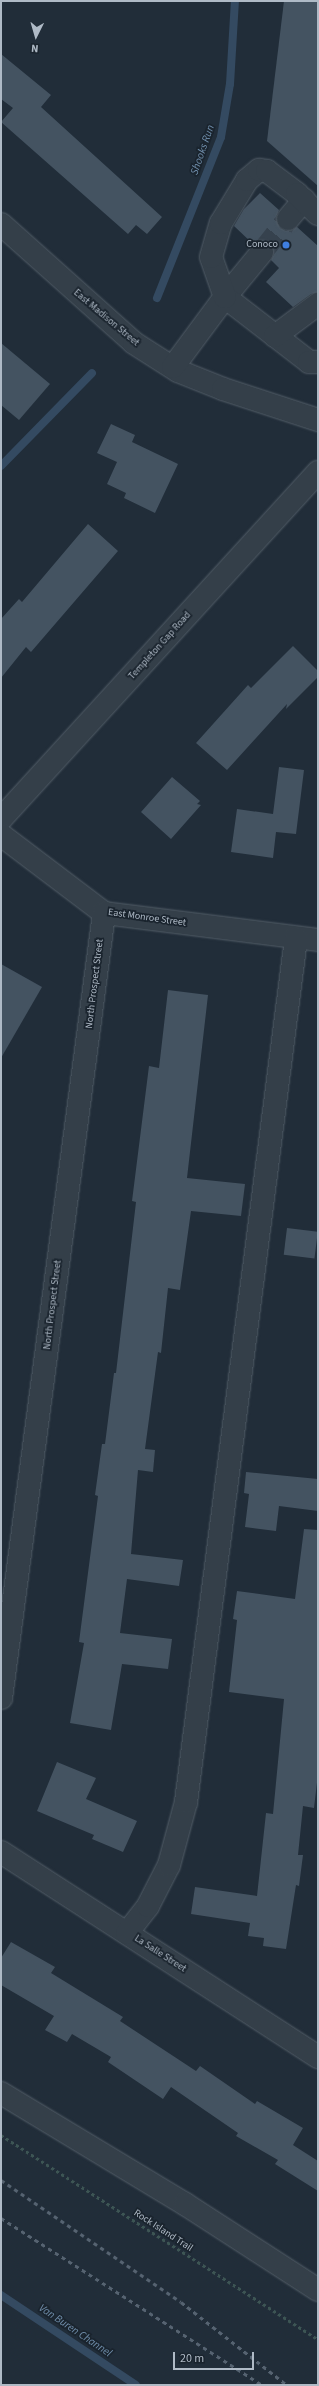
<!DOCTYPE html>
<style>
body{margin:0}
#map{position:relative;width:319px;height:2386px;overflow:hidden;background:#212d39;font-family:"Source Sans 3",sans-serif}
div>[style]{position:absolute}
.stream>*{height:8px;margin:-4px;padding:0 4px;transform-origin:4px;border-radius:4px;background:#344a61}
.building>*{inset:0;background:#445361;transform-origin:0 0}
.minor-tunnel>*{height:22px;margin-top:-11px;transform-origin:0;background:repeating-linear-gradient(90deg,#36424e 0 22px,transparent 0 33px)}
.path>*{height:2.5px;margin-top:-1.25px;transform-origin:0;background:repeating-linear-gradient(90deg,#3d5554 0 3px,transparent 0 6px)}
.roads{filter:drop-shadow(0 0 1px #525d67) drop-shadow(0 0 1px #525d67)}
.minor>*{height:22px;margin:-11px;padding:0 11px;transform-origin:11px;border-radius:11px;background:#343f49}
.rail>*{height:3px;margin-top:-1.5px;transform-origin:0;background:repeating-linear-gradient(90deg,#566371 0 4px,transparent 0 8px)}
.dots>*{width:11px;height:11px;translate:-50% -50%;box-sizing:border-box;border:2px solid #1a242e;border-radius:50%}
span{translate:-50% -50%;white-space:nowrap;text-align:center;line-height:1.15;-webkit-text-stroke:3.5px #1a242e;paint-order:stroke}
.poi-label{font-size:10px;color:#afbac6}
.right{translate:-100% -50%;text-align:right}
.street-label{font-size:10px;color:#afbac6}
.water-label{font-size:11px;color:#6f8daa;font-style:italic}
.frame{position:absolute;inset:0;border:2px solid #afbac6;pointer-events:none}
.north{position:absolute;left:16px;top:16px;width:40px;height:40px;-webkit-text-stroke:3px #1a242e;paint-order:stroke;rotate:185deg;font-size:11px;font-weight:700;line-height:16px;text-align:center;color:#afbac6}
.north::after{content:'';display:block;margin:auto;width:14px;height:18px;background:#afbac6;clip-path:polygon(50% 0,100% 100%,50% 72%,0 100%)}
.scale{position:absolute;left:173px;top:2352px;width:81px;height:18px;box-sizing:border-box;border:2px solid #afbac6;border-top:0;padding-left:5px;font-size:12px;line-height:14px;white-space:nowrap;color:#afbac6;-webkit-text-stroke:3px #1a242e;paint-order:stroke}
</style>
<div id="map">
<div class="stream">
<i style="left:157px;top:298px;width:173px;rotate:-68.3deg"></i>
<i style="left:221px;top:137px;width:54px;rotate:-80.4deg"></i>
<i style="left:230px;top:84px;width:83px;rotate:-86.6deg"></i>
<i style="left:1px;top:466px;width:130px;rotate:-45.6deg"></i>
<i style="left:1px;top:2295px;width:162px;rotate:33.7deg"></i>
</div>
<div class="building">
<i style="clip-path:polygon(284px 1px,318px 1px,318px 186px,267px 141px)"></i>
<i style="clip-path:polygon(1px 54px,51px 95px,41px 107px,162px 217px,147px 234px,136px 225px,128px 234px,1px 122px,13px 108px,1px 99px)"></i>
<i style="clip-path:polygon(260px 193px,279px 210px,276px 217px,280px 228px,286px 231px,297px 227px,318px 246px,318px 292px,311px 294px,293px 307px,266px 282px,279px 268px,271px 260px,274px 254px,270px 243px,264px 240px,253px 244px,234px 226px,244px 209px)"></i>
<i style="clip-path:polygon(1px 343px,50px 384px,19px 420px,1px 405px)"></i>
<i style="clip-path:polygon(111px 424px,135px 435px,132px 442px,178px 464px,155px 513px,124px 498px,126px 493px,107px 484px,117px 462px,97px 453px)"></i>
<i style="clip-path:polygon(88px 524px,118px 551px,31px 652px,26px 647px,1px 678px,1px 619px,19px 599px,22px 602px)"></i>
<i style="clip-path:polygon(293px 646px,318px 671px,318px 677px,286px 709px,287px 704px,227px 770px,196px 743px,248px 685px,251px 688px)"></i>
<i style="clip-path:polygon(279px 767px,304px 770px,296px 834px,276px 832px,273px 858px,231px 852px,237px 809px,273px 814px)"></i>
<i style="clip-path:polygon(172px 777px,200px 801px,197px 804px,201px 805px,171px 839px,141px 812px)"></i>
<i style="clip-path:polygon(1px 964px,42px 987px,1px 1058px)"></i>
<i style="clip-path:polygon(168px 990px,208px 995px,187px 1178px,245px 1184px,241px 1216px,191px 1211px,180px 1290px,168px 1288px,161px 1353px,158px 1352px,145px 1449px,155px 1450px,153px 1472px,138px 1470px,131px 1554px,183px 1560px,179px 1586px,127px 1579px,120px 1633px,172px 1639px,168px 1669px,122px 1664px,111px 1730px,70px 1723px,84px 1643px,79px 1642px,98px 1496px,95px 1495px,102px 1444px,105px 1444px,114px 1373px,116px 1373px,136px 1202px,132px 1201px,149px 1066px,159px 1068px)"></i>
<i style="left:287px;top:1228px;width:31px;height:27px;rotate:7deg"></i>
<i style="clip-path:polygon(246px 1472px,318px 1479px,318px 1511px,279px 1506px,276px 1531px,245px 1527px,249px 1494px,244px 1493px)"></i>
<i style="clip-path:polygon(304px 1529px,318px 1530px,318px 1774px,314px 1808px,303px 1806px,298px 1855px,303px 1855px,299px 1886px,296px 1885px,286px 1949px,263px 1946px,264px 1938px,248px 1936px,250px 1923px,191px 1914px,195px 1887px,257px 1896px,266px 1813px,273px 1814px,284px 1699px,229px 1692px,237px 1620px,233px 1619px,237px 1591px,295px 1599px)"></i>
<i style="clip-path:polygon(57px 1762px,96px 1778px,86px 1799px,137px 1821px,123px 1852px,92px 1839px,94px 1835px,37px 1811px)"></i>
<i style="clip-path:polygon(11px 1942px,55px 1967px,51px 1973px,123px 2017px,120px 2021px,196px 2071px,200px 2066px,255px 2104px,257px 2101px,303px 2128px,293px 2145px,318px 2161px,318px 2191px,275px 2164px,278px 2160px,236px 2136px,238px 2133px,171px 2087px,163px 2099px,108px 2062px,111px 2057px,72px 2034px,67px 2042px,45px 2030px,54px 2016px,1px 1985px,1px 1958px)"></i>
</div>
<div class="minor-tunnel">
<i style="left:262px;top:252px;width:42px;rotate:-51.8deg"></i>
</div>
<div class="path">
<i style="left:1px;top:2135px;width:377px;rotate:32.8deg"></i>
</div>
<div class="roads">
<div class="minor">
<i style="left:288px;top:219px;width:25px;rotate:-50deg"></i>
<i style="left:1px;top:224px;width:178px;rotate:41.8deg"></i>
<i style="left:134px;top:343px;width:52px;rotate:32.5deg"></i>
<i style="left:178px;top:371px;width:48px;rotate:21.8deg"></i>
<i style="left:223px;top:389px;width:100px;rotate:18.1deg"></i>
<i style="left:262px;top:252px;width:58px;rotate:129.4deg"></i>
<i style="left:225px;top:297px;width:106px;rotate:37.7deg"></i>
<i style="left:309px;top:362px;width:9px"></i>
<i style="left:275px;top:336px;width:54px;rotate:-36.7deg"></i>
<i style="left:173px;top:367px;width:87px;rotate:-53.4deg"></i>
<i style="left:225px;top:297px;width:42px;rotate:-109.3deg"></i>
<i style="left:211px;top:257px;width:35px;rotate:-74deg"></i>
<i style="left:221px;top:223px;width:50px;rotate:-58.8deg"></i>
<i style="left:247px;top:180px;width:16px;rotate:-40deg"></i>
<i style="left:259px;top:170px;width:8px;rotate:7deg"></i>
<i style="left:267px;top:171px;width:38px;rotate:37deg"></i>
<i style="left:297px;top:194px;width:29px;rotate:44deg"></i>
<i style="left:1px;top:819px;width:470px;rotate:-47.6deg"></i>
<i style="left:1px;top:835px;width:129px;rotate:37.1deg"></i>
<i style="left:104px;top:913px;width:216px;rotate:7.2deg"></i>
<i style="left:1px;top:1698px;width:792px;rotate:-82.52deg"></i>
<i style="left:1px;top:1852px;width:378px;rotate:32.9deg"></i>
<i style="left:127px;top:1933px;width:34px;rotate:-52deg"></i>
<i style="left:148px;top:1906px;width:46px;rotate:-62.9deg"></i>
<i style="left:169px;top:1865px;width:65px;rotate:-74.9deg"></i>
<i style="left:186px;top:1802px;width:871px;rotate:-82.74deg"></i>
<i style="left:1px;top:2093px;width:215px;rotate:31.1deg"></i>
<i style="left:185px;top:2204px;width:158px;rotate:32.9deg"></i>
</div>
</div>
<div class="rail">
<i style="left:1px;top:2180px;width:217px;rotate:34.1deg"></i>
<i style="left:181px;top:2302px;width:135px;rotate:38.1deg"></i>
<i style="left:1px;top:2218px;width:310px;rotate:32.6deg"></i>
</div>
<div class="dots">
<i style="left:286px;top:245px;background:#3f7fe0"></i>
</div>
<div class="poi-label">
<span class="right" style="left:278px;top:245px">Conoco</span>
</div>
<div class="street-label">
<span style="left:106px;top:318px;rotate:40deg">East Madison Street</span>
<span style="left:160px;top:646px;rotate:-48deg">Templeton Gap Road</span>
<span style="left:147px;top:918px;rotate:8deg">East Monroe Street</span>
<span style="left:95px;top:984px;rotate:-83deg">North Prospect Street</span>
<span style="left:53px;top:1305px;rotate:-83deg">North Prospect Street</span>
<span style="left:160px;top:1954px;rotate:33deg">La Salle Street</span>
<span style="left:163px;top:2231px;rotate:33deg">Rock Island Trail</span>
</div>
<div class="water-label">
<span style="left:203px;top:150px;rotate:-71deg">Shooks Run</span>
<span style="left:75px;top:2331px;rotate:34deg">Van Buren Channel</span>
</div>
<div class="frame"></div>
<div class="north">N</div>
<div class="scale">20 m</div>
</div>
